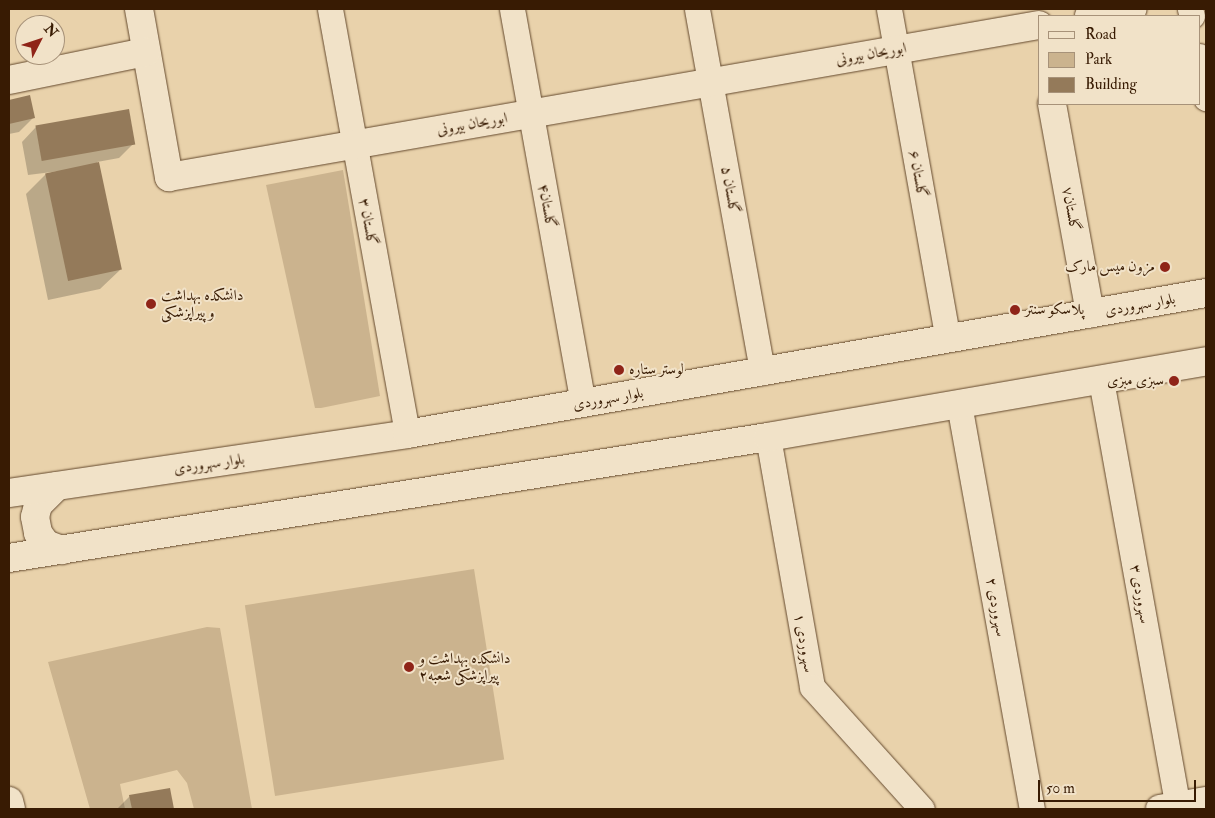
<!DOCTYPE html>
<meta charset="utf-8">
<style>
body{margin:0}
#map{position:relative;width:1215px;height:818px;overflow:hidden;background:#e9d2ab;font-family:"IM FELL Double Pica",Amiri,serif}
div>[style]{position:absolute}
.green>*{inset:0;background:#cbb38e;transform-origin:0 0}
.shadow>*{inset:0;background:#0003}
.building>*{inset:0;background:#947a5a;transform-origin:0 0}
.roads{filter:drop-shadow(0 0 1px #64492d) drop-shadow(0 0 1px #64492d)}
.minor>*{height:25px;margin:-12.5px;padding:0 12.5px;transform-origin:12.5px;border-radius:12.5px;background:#f1e2c8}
.tertiary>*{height:28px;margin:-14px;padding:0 14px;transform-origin:14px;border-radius:14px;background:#f1e2c8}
.secondary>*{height:28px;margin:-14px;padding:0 14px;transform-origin:14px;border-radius:14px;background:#f1e2c8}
.dots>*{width:14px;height:14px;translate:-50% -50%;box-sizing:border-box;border:2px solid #f1e2c8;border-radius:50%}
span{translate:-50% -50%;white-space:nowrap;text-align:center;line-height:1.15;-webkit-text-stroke:4px #f1e2c8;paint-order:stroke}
.street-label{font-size:15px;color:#381b03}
.poi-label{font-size:15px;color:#381b03}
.right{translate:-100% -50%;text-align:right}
.left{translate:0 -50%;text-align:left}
.frame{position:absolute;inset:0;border:10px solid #381b03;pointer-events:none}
.legend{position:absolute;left:1038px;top:15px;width:162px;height:90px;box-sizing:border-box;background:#f1e2c8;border:1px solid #a79279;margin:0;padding:6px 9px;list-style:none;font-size:15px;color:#381b03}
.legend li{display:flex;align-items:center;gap:10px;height:25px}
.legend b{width:25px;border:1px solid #a79279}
.north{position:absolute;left:15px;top:15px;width:50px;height:50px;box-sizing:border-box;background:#f1e2c8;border:1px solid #a79279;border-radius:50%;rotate:49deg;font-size:14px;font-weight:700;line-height:20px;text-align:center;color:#381b03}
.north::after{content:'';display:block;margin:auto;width:18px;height:22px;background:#8f2418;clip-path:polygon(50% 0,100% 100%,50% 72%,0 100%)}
.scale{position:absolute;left:1038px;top:780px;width:158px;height:22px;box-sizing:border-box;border:2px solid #381b03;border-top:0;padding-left:6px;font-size:15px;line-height:18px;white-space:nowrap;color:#381b03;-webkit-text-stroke:4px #f1e2c8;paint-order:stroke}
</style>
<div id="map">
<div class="green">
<i style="clip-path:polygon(343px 170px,380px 396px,321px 408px,315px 408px,266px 185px)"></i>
<i style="left:474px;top:569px;width:193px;height:232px;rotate:81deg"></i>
<i style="clip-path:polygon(207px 627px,220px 628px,252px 809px,194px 809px,187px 783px,177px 770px,120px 784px,125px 809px,90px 809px,48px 662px)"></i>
</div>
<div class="shadow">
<i style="clip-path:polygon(29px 96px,34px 117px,19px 132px,9px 134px,9px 101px)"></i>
<i style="clip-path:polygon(36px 127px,134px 143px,119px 158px,97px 162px,120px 270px,100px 289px,48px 300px,26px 194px,46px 174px,60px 171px,28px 175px,22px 142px)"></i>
<i style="clip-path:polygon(169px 789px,172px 809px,117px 809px,130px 796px)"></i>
</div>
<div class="building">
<i style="clip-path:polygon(30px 95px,35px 118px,9px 124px,9px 100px)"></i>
<i style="left:129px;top:109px;width:36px;height:95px;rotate:80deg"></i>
<i style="left:99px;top:162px;width:110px;height:55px;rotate:78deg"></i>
<i style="clip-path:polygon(170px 788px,174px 809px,132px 809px,129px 795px)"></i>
</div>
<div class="roads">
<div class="minor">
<i style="left:330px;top:9px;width:432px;rotate:79.7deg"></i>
<i style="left:512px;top:9px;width:400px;rotate:79.8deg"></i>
<i style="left:697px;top:9px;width:369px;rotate:79.8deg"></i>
<i style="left:889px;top:9px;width:335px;rotate:79.9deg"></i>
<i style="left:1190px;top:9px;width:7px;rotate:74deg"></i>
<i style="left:1199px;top:56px;width:43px;rotate:80.5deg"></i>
<i style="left:1101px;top:380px;width:436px;rotate:79.8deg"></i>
<i style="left:959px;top:404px;width:412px;rotate:79.8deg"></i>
<i style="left:768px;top:437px;width:254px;rotate:80deg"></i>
<i style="left:812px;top:687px;width:164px;rotate:48deg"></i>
</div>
<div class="tertiary">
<i style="left:139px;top:9px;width:171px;rotate:79.9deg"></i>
<i style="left:169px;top:177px;width:883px;rotate:-9.91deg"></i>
<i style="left:1089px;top:16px;width:44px;rotate:-9.2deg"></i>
<i style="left:9px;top:80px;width:140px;rotate:-11.6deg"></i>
<i style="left:1052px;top:104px;width:213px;rotate:79.7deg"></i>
<i style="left:1160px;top:809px;width:47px;rotate:-9.9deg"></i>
</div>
<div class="secondary">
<i style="left:57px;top:486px;width:27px;rotate:135deg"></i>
<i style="left:38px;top:505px;width:12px;rotate:104deg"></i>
<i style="left:35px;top:517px;width:16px;rotate:79deg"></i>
<i style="left:38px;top:533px;width:14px;rotate:54deg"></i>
<i style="left:46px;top:544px;width:17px;rotate:21deg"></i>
<i style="left:9px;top:493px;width:402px;rotate:-8.4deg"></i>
<i style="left:407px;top:434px;width:811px;rotate:-10.01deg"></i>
<i style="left:9px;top:558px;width:769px;rotate:-9.06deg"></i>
<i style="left:768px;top:437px;width:445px;rotate:-9.8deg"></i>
<i style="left:9px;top:801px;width:8px;rotate:76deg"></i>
</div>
</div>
<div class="dots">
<i style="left:1165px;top:267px;background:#8f2418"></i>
<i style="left:151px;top:304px;background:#8f2418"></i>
<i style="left:1015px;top:310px;background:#8f2418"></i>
<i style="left:619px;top:370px;background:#8f2418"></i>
<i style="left:1174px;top:381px;background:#8f2418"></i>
<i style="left:409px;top:667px;background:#8f2418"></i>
</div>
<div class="street-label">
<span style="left:871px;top:54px;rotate:-10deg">ابوریحان بیرونی</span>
<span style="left:472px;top:124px;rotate:-10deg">ابوریحان بیرونی</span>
<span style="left:918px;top:174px;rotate:80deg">گلستان ۶</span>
<span style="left:730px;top:190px;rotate:80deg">گلستان ۵</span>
<span style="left:547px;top:206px;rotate:80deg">گلستان۴</span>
<span style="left:1071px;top:209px;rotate:80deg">گلستان۷</span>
<span style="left:368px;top:222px;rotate:80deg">گلستان ۳</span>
<span style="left:1140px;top:305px;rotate:-10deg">بلوار سهروردی</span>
<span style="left:608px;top:399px;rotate:-10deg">بلوار سهروردی</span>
<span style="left:209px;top:464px;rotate:-8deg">بلوار سهروردی</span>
<span style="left:1140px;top:594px;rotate:80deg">سهروردی ۳</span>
<span style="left:996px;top:607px;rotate:80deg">سهروردی ۲</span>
<span style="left:804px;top:643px;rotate:80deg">سهروردی ۱</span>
</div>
<div class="poi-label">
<span class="right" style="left:1155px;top:267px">مزون میس مارک</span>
<span class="left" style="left:161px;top:304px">دانشکده بهداشت<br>و پیراپزشکی</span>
<span class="left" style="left:1025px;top:310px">پلاسکو سنتر</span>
<span class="left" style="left:629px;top:370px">لوستر ستاره</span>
<span class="right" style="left:1164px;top:381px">سبزی مبزی</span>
<span class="left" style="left:419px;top:667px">دانشکده بهداشت و<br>پیراپزشکى شعبه۲</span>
</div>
<div class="frame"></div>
<ul class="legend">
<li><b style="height:6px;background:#f1e2c8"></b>Road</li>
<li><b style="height:14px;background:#cbb38e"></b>Park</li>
<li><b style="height:14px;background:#947a5a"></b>Building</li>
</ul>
<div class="north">N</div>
<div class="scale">50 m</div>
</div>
